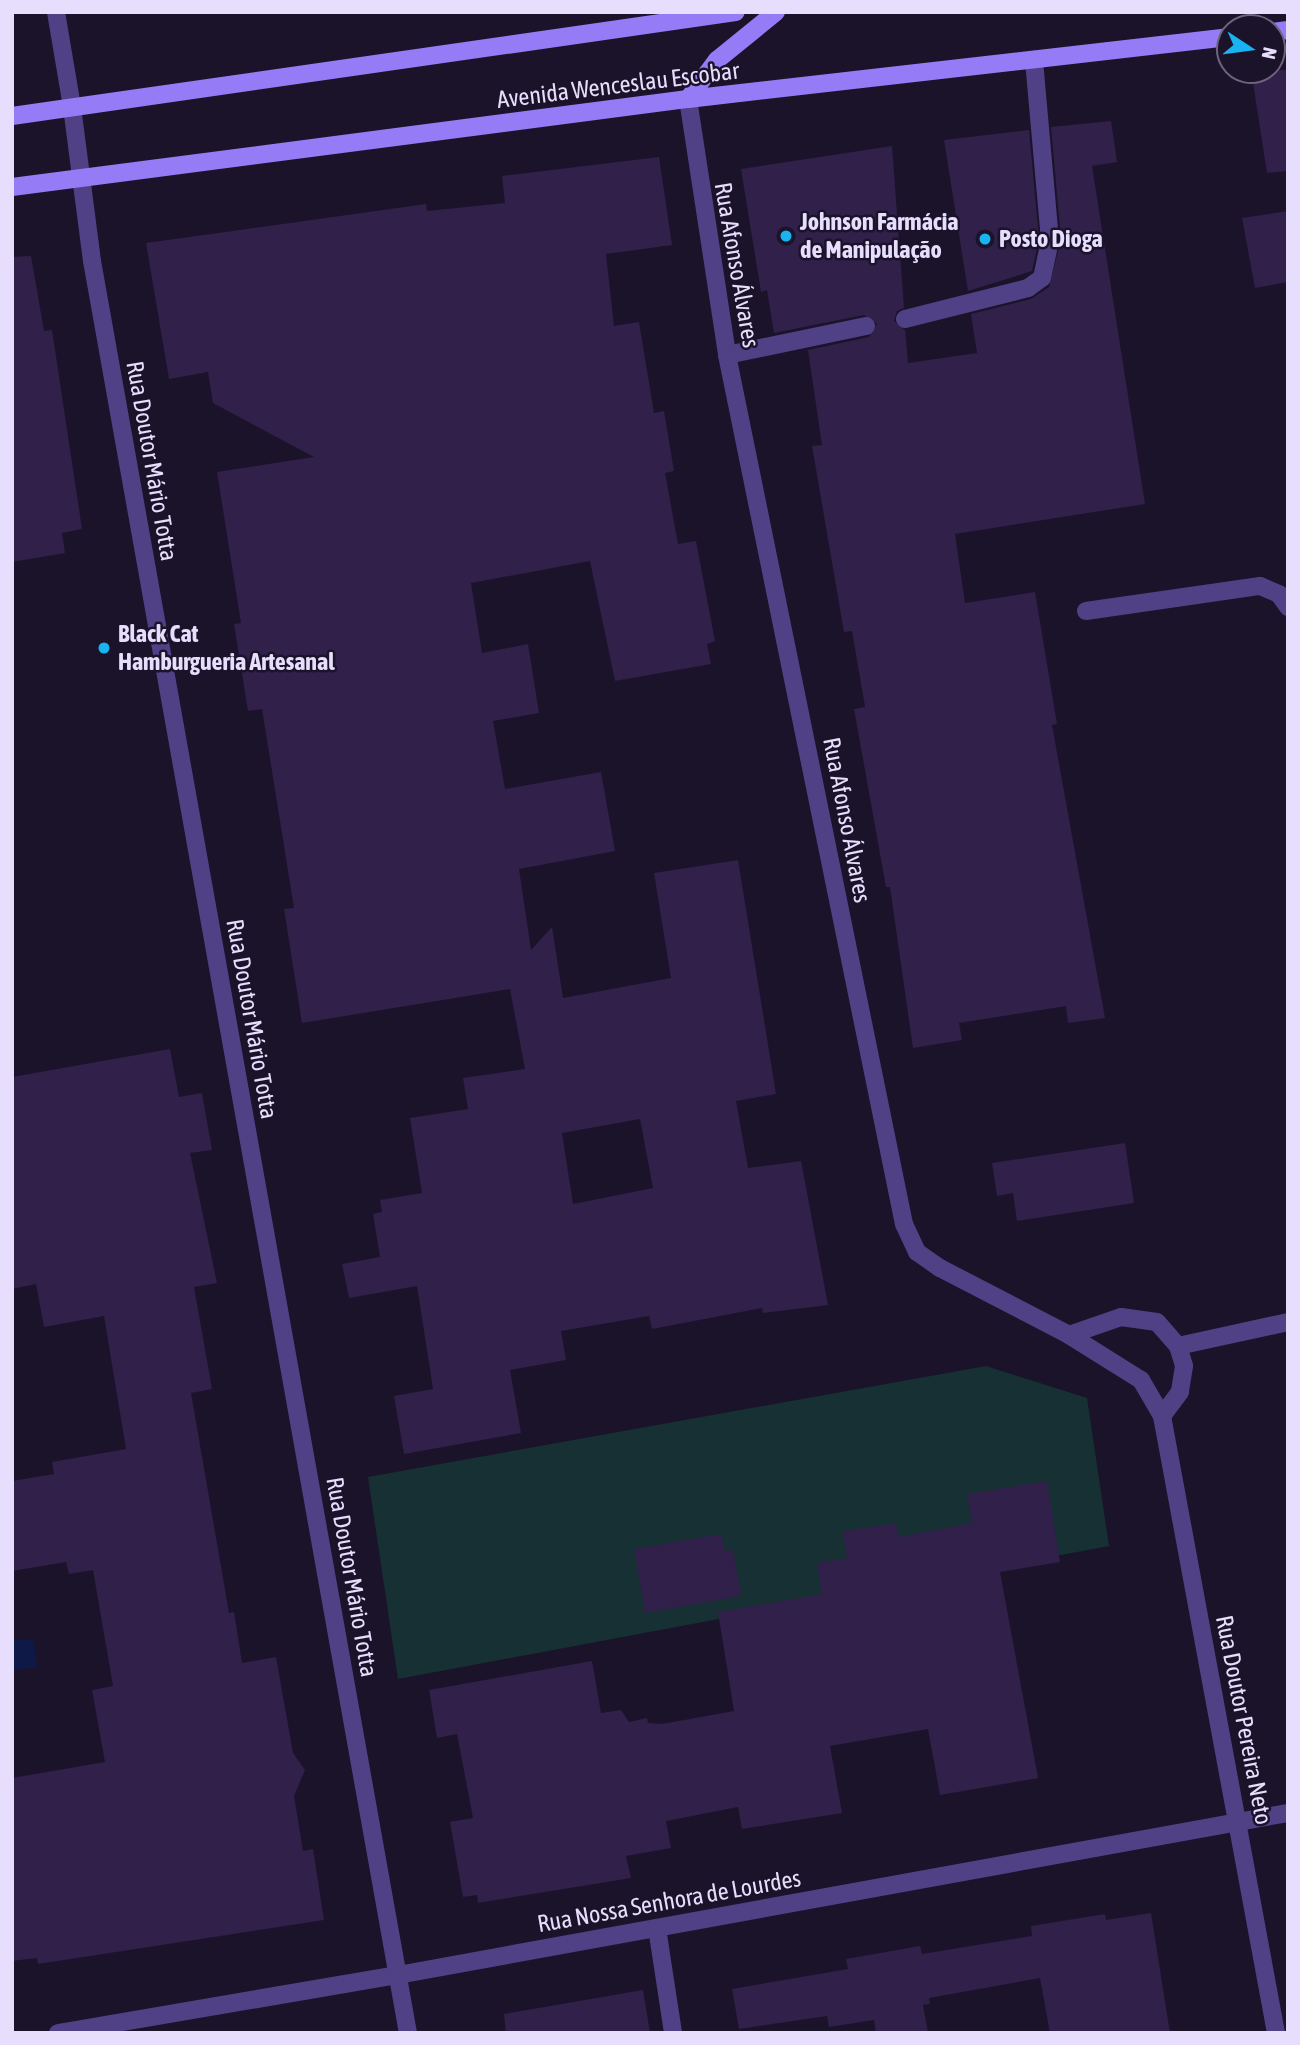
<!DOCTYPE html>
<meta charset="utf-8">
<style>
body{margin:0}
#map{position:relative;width:1300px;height:2045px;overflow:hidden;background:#1b132a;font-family:"Asap Condensed",sans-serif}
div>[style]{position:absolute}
.green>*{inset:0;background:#163034}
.water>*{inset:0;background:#0f1947}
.building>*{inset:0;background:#30204a}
.service>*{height:18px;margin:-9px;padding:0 9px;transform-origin:9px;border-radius:9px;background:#504186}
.minor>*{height:18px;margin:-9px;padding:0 9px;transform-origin:9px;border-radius:9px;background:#504186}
.tertiary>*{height:18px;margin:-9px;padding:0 9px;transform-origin:9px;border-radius:9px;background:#504186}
.secondary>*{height:18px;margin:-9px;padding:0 9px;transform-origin:9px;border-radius:9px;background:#957cf6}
.dots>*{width:19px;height:19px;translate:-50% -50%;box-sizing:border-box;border:4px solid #1b132a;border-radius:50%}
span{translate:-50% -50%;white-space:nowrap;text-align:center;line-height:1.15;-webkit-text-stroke:5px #1b132a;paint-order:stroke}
.street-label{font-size:24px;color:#e7defd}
.poi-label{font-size:24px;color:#e7defd;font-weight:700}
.left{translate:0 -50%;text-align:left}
.frame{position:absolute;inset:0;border:14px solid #e7defd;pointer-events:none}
.north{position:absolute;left:1216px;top:14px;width:70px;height:70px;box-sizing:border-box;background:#1b132a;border:2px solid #6d647e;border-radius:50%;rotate:103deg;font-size:19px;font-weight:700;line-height:28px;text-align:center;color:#e7defd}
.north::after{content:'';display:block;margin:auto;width:24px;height:32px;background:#18b3f0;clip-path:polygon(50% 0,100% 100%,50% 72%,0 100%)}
</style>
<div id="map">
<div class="green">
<i style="clip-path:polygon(986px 1366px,1087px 1398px,1109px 1546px,398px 1679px,368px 1477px)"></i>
</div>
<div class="water">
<i style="clip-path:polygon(33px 1639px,37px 1667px,12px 1670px,12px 1641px)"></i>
</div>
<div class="building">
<i style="clip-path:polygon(1251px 70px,1288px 70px,1288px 171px,1267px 173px)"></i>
<i style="clip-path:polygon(1111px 121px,1117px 162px,1092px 166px,1145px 504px,955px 534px,965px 603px,1035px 592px,1057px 724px,1052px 725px,1105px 1018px,1068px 1023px,1066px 1006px,959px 1023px,962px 1040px,913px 1048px,890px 887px,886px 887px,854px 709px,865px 707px,852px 631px,844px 632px,812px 446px,822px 445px,808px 350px,869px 337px,877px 324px,864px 315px,774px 333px,767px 290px,761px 292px,741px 169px,892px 146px,904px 308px,897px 311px,894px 321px,905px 330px,908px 363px,977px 353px,971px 314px,1031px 299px,1049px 287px,1061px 239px,1051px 127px)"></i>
<i style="clip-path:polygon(1029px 130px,1039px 239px,1032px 271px,968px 291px,944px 140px)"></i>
<i style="clip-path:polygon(evenodd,659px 157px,672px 245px,606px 254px,614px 326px,639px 322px,654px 413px,664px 411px,674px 471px,665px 473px,678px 544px,696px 541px,715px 641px,707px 644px,711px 664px,615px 681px,590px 561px,471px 583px,482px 653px,528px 644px,539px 713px,493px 721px,505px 789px,601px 772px,615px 851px,519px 869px,531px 950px,552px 927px,563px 998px,671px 978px,654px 873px,738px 860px,776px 1094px,736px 1101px,748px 1168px,801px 1161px,828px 1305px,763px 1313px,762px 1308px,652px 1329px,649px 1316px,561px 1331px,566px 1360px,510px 1370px,521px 1433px,404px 1454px,394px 1396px,433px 1389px,417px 1286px,349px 1298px,342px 1264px,380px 1257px,373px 1214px,382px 1212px,380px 1200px,422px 1193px,410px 1118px,468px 1109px,463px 1078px,525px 1069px,510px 989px,302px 1023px,284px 909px,294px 908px,262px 709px,248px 711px,234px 624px,241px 623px,217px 472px,314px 457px,213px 403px,208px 372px,169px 379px,146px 243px,426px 204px,427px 211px,505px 203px,502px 176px,659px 157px,640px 1119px,653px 1188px,573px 1204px,562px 1133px,640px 1119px)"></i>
<i style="clip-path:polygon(1288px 211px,1288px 282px,1255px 288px,1242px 218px)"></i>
<i style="clip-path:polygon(31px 256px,44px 331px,52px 330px,82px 529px,62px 533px,65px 553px,12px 562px,12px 257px)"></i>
<i style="clip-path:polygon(170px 1049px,179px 1097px,202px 1093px,212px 1150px,190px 1153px,217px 1283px,194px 1287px,212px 1389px,191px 1393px,229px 1613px,234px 1612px,242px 1663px,276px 1657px,293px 1753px,305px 1770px,294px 1796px,303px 1851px,313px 1849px,324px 1920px,38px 1964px,37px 1958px,12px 1961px,12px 1778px,105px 1762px,92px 1690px,113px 1686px,93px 1570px,69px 1574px,66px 1562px,12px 1571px,12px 1481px,54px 1474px,52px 1462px,126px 1449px,104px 1316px,44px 1327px,36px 1284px,12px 1289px,12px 1077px)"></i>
<i style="clip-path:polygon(1125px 1143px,1134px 1203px,1017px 1221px,1013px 1193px,997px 1196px,992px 1163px)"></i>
<i style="clip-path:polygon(1047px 1481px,1060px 1562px,1000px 1572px,1038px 1778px,940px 1795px,928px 1729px,830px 1746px,842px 1813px,742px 1829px,738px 1807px,666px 1821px,671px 1848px,626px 1856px,631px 1878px,478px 1903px,477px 1895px,463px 1897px,450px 1822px,473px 1818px,457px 1734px,437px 1738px,429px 1690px,592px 1661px,601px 1713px,621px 1710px,629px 1722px,647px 1718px,648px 1723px,662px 1724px,734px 1711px,718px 1612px,822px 1594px,817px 1563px,847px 1558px,843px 1531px,896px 1523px,899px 1537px,972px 1523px,967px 1494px)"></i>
<i style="clip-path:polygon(721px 1534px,725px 1551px,733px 1550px,741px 1596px,645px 1613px,634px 1549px)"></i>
<i style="clip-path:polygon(1151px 1913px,1170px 2033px,1050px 2033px,1040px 1978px,929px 1998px,930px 2004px,923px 2005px,928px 2033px,876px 2033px,874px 2020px,829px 2027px,827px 2016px,739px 2029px,732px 1989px,848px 1969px,846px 1959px,920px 1946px,922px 1954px,1032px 1936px,1031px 1926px,1105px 1914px,1106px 1920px)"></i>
<i style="clip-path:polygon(643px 1990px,650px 2033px,506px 2033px,504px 2014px)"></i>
</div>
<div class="service">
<i style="left:905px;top:319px;width:127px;rotate:-14.1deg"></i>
<i style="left:1028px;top:288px;width:17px;rotate:-36deg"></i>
<i style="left:1042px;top:278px;width:39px;rotate:-78deg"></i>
<i style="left:1050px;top:240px;width:181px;rotate:-95.1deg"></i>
<i style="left:727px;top:355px;width:142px;rotate:-11.8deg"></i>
<i style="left:1086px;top:611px;width:176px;rotate:-8.2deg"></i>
<i style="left:1260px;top:586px;width:21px;rotate:23deg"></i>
<i style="left:1279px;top:594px;width:16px;rotate:55deg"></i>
<i style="left:1069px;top:1335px;width:55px;rotate:-19.1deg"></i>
<i style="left:1121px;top:1317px;width:36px;rotate:8deg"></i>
<i style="left:1157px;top:1322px;width:32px;rotate:49deg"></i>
<i style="left:1178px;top:1346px;width:21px;rotate:73deg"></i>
<i style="left:1184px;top:1366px;width:26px;rotate:99deg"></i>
<i style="left:1180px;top:1392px;width:30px;rotate:127deg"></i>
<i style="left:1178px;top:1346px;width:113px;rotate:-12.3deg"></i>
<i style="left:657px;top:1928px;width:106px;rotate:81.3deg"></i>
</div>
<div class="minor">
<i style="left:56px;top:12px;width:96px;rotate:80.4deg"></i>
<i style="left:58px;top:2033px;width:345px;rotate:-9.7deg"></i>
</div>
<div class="tertiary">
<i style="left:688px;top:99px;width:259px;rotate:81.3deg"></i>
<i style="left:727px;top:355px;width:887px;rotate:78.49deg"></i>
<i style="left:904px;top:1224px;width:31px;rotate:65deg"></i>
<i style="left:917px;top:1252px;width:28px;rotate:35deg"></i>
<i style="left:940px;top:1268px;width:145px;rotate:27.4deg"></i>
<i style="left:1069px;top:1335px;width:85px;rotate:32deg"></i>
<i style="left:1141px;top:1380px;width:42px;rotate:59.7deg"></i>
<i style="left:1162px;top:1416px;width:627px;rotate:79.53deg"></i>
<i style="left:72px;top:107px;width:155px;rotate:82.6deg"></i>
<i style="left:92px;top:261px;width:1800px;rotate:79.89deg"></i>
<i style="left:398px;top:1975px;width:905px;rotate:-10.32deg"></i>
</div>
<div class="secondary">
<i style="left:1272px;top:32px;width:16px;rotate:-7deg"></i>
<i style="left:688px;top:99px;width:49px;rotate:-53.4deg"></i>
<i style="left:717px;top:60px;width:76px;rotate:-39.1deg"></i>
<i style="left:12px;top:116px;width:731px;rotate:-8.17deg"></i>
<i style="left:12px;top:187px;width:682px;rotate:-7.42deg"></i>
<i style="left:688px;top:99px;width:546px;rotate:-6.53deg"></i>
</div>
<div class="dots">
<i style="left:786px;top:236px;background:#18b3f0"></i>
<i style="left:985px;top:239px;background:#18b3f0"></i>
<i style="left:104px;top:648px;background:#18b3f0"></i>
</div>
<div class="street-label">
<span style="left:618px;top:85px;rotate:-7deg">Avenida Wenceslau Escobar</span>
<span style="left:737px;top:265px;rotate:80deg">Rua Afonso Álvares</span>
<span style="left:152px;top:461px;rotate:80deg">Rua Doutor Mário Totta</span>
<span style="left:847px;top:820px;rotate:79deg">Rua Afonso Álvares</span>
<span style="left:252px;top:1019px;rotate:80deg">Rua Doutor Mário Totta</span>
<span style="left:352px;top:1577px;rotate:80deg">Rua Doutor Mário Totta</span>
<span style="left:1244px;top:1720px;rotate:79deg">Rua Doutor Pereira Neto</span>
<span style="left:669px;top:1901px;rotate:-10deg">Rua Nossa Senhora de Lourdes</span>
</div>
<div class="poi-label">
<span class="left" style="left:800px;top:236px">Johnson Farmácia<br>de Manipulação</span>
<span class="left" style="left:999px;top:239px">Posto Dioga</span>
<span class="left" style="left:118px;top:648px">Black Cat<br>Hamburgueria Artesanal</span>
</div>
<div class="frame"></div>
<div class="north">N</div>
</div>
